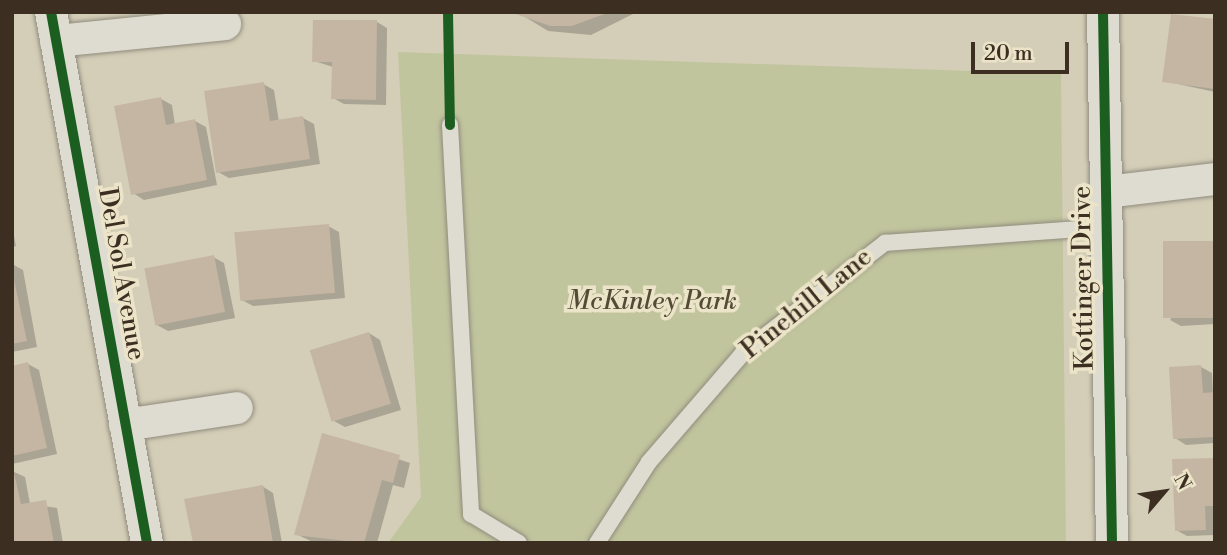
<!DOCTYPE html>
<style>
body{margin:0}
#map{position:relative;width:1227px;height:555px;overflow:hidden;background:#d4ceb8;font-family:"Libre Bodoni",serif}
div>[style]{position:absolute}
.green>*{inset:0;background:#c1c59e}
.shadow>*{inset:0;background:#0003}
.building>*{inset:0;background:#c5b6a3;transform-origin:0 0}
.roads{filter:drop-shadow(0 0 2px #918c7e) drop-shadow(0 0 2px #918c7e)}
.lane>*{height:16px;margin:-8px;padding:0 8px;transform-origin:8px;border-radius:8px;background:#dedcd0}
.street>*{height:32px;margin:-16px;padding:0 16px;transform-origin:16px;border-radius:16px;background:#dedcd0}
.cycleway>*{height:10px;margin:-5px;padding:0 5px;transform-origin:5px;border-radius:5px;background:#1b5e20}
span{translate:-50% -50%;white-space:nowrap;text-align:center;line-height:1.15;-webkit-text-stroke:7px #ece4c8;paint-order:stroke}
.street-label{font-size:26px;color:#3c2f22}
.park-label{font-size:26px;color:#544b37;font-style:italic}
.frame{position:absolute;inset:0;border:14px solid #3c2f22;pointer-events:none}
.north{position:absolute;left:1129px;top:457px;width:70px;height:70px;-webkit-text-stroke:5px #ece4c8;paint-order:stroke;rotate:61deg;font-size:19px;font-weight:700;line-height:28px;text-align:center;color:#3c2f22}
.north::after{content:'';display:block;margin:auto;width:24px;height:32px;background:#3c2f22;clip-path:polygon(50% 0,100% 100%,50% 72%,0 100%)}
.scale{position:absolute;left:971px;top:42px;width:98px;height:32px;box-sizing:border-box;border:4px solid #3c2f22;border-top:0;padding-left:9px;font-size:21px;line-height:24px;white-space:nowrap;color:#3c2f22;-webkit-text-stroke:5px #ece4c8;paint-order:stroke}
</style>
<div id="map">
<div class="green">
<i style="clip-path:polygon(398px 52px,1061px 74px,1066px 543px,388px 543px,421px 497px)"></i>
</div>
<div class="shadow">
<i style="clip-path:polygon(517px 12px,637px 12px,591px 35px,548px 31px)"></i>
<i style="clip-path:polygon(1215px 21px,1215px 92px,1164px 81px)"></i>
<i style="clip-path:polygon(377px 22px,387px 28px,386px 105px,344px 104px,333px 98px,333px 67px,314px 61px)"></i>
<i style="clip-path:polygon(263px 84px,274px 90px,279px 122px,303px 118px,314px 124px,320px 164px,229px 178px,218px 172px)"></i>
<i style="clip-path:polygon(161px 99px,172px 105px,175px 125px,195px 121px,206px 127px,217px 185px,144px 200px,133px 193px)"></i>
<i style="clip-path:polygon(12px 226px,16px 246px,12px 247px)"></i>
<i style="clip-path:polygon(328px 226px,339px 232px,345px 298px,253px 306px,242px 300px)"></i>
<i style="clip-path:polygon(1215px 243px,1215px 324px,1181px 326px,1170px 320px)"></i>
<i style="clip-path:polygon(213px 257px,224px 263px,235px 318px,168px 331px,157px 325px)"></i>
<i style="clip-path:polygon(12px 264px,23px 270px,37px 347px,12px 352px)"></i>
<i style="clip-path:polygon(369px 333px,380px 340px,401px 410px,345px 427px,334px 421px)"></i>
<i style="clip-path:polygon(28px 364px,39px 370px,57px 454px,12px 464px,12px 367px)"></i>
<i style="clip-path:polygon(1201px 367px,1212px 373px,1215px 443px,1186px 445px,1175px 438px)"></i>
<i style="clip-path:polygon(324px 435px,410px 463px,404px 488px,393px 485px,377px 543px,315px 543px,296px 534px)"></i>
<i style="clip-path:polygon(1215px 460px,1215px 535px,1187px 536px,1176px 530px)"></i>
<i style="clip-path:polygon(12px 471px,25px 477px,30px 504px,57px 508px,63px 543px,12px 543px)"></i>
<i style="clip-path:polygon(262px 486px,273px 493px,282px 543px,194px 543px)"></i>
</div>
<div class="building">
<i style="clip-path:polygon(510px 12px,610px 12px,572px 26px,550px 26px)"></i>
<i style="clip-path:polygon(1171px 14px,1215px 19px,1215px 89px,1162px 82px)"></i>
<i style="clip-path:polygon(313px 20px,377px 20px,376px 100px,331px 99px,332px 62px,312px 62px)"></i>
<i style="clip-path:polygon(264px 82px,270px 121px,303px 116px,310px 159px,216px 173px,204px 91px)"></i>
<i style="clip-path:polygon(161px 97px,166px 125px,195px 119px,207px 180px,131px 195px,114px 106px)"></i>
<i style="left:329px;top:224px;width:69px;height:95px;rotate:85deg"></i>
<i style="left:1215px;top:241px;width:77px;height:52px;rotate:90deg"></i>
<i style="left:214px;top:255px;width:58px;height:71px;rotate:79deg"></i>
<i style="clip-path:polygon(12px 270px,27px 341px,12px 344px)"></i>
<i style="left:369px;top:332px;width:75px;height:62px;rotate:73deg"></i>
<i style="clip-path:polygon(28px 362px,47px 448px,12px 456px,12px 366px)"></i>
<i style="clip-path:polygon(1201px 365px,1203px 393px,1215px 392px,1215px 437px,1173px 439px,1169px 367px)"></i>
<i style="clip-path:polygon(322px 433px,400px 455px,393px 483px,382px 480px,364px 543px,294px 535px)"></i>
<i style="clip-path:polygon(1215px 458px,1215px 506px,1205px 506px,1206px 530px,1175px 531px,1172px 459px)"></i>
<i style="clip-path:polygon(12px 464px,21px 504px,46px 500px,54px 543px,12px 543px)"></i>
<i style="clip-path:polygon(263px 485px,273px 543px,193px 543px,184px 499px)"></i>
</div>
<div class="roads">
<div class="lane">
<i style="left:450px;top:125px;width:390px;rotate:86.9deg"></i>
<i style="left:471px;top:514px;width:56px;rotate:31.1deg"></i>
<i style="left:597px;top:543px;width:96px;rotate:-57.3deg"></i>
<i style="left:649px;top:462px;width:144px;rotate:-49.2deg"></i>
<i style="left:743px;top:353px;width:180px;rotate:-37.8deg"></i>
<i style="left:885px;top:243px;width:222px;rotate:-4.1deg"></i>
</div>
<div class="street">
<i style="left:51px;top:12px;width:540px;rotate:79.75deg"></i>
<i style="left:1103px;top:12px;width:531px;rotate:89.03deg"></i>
<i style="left:56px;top:41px;width:170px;rotate:-5.7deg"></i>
<i style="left:1106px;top:192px;width:110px;rotate:-6.8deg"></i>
<i style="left:125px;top:425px;width:113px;rotate:-8.6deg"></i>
</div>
</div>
<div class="cycleway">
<i style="left:51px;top:12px;width:540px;rotate:79.75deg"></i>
<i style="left:448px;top:12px;width:113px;rotate:89deg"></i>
<i style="left:1103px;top:12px;width:531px;rotate:89.03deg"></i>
</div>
<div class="street-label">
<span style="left:121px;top:274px;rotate:80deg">Del Sol Avenue</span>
<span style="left:1084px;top:278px;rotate:-91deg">Kottinger Drive</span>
<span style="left:807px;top:304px;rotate:-39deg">Pinehill Lane</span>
</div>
<div class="park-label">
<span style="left:652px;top:302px">McKinley Park</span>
</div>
<div class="frame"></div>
<div class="north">N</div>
<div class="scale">20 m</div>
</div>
